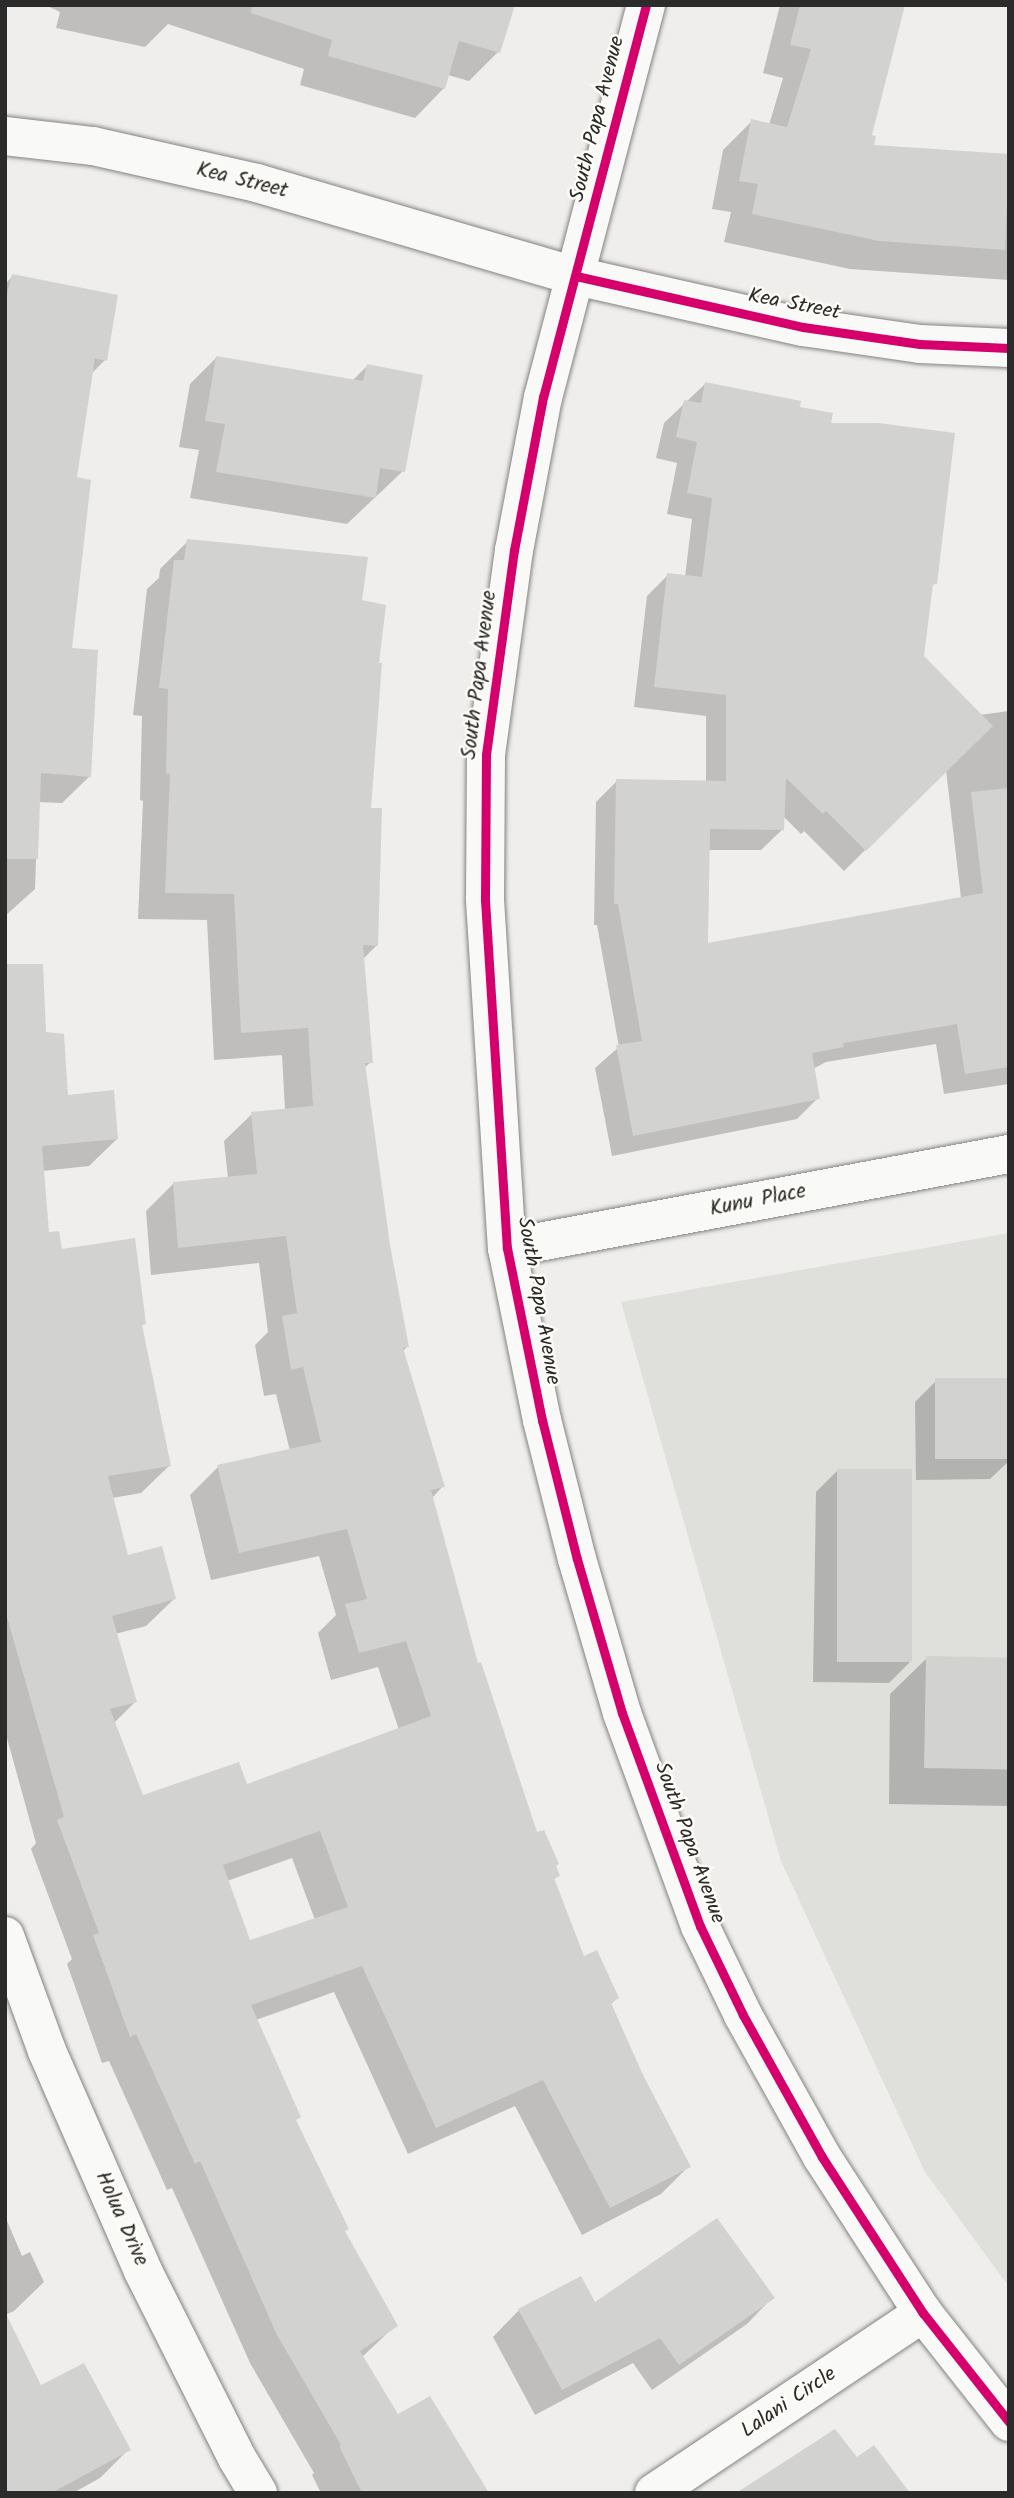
<!DOCTYPE html>
<style>
body{margin:0}
#map{position:relative;width:1014px;height:2498px;overflow:hidden;background:#efeeec;font-family:Kalam,sans-serif}
div>[style]{position:absolute}
.built>*{inset:0;background:#dfdfdc}
.shadow>*{inset:0;background:#0003}
.building>*{inset:0;background:#d2d2d0;transform-origin:0 0}
.roads{filter:drop-shadow(0 0 2px #838382) drop-shadow(0 0 2px #838382)}
.street>*{height:38px;margin:-19px;padding:0 19px;transform-origin:19px;border-radius:19px;background:#f9f9f7}
.secondary>*{height:38px;margin:-19px;padding:0 19px;transform-origin:19px;border-radius:19px;background:#f9f9f7}
.cycleway>*{height:9px;margin:-4.5px;padding:0 4.5px;transform-origin:4.5px;border-radius:4.5px;background:#d6006c}
span{translate:-50% -50%;white-space:nowrap;text-align:center;line-height:1.15;-webkit-text-stroke:5px #fdfcf7;paint-order:stroke}
.street-label{font-size:21px;color:#2b2b2b}
.frame{position:absolute;inset:0;border:7px solid #2b2b2b;pointer-events:none}
</style>
<div id="map">
<div class="built">
<i style="clip-path:polygon(1009px 1233px,1009px 2287px,925px 2172px,781px 1861px,621px 1302px)"></i>
</div>
<div class="shadow">
<i style="clip-path:polygon(45px 5px,513px 5px,498px 52px,469px 81px,448px 75px,444px 88px,415px 118px,300px 85px,304px 69px,168px 24px,145px 47px,56px 28px,60px 12px)"></i>
<i style="clip-path:polygon(780px 5px,903px 5px,870px 136px,872px 146px,1009px 156px,1009px 280px,850px 269px,724px 242px,731px 212px,712px 209px,723px 150px,752px 121px,769px 125px,783px 78px,763px 73px)"></i>
<i style="clip-path:polygon(13px 276px,105px 360px,91px 374px,75px 478px,70px 649px,90px 776px,62px 803px,38px 802px,35px 889px,5px 916px,5px 284px)"></i>
<i style="clip-path:polygon(216px 358px,352px 381px,367px 366px,403px 471px,347px 524px,190px 498px,199px 450px,179px 447px,190px 384px)"></i>
<i style="clip-path:polygon(evenodd,705px 384px,798px 408px,829px 425px,935px 583px,931px 587px,922px 657px,979px 715px,1009px 711px,1009px 1084px,944px 1094px,936px 1044px,826px 1062px,813px 1069px,818px 1098px,797px 1119px,612px 1156px,595px 1068px,619px 1047px,597px 925px,594px 925px,596px 802px,617px 781px,706px 783px,706px 716px,634px 707px,647px 596px,668px 575px,685px 577px,692px 519px,667px 514px,677px 463px,656px 458px,664px 423px,705px 384px,946px 770px,961px 898px,706px 945px,708px 850px,761px 850px,783px 829px,783px 816px,801px 834px,804px 831px,844px 871px,946px 770px)"></i>
<i style="clip-path:polygon(evenodd,188px 541px,360px 602px,377px 664px,370px 809px,377px 945px,363px 959px,371px 1062px,364px 1068px,388px 1246px,407px 1347px,402px 1352px,443px 1486px,432px 1498px,477px 1665px,536px 1835px,558px 1876px,553px 1880px,583px 1958px,617px 1998px,610px 2005px,641px 2075px,689px 2166px,661px 2194px,582px 2235px,515px 2106px,408px 2154px,334px 1992px,256px 2020px,299px 2117px,295px 2121px,343px 2233px,396px 2325px,362px 2357px,397px 2416px,482px 2493px,321px 2493px,312px 2475px,314px 2473px,250px 2363px,172px 2188px,167px 2190px,109px 2061px,102px 2063px,67px 1964px,72px 1959px,31px 1849px,36px 1843px,5px 1731px,5px 966px,45px 1034px,67px 1097px,117px 1139px,89px 1166px,42px 1171px,47px 1234px,60px 1251px,144px 1324px,140px 1327px,169px 1466px,141px 1493px,112px 1498px,127px 1557px,174px 1599px,146px 1626px,115px 1634px,135px 1702px,114px 1723px,142px 1797px,246px 1786px,399px 1730px,378px 1667px,331px 1680px,318px 1633px,336px 1615px,319px 1556px,211px 1580px,190px 1495px,218px 1467px,290px 1451px,276px 1394px,264px 1396px,255px 1345px,268px 1332px,259px 1263px,151px 1275px,146px 1211px,174px 1183px,228px 1178px,224px 1141px,252px 1114px,285px 1110px,282px 1055px,214px 1060px,207px 920px,138px 919px,143px 801px,140px 800px,142px 716px,133px 715px,147px 589px,159px 578px,160px 569px,188px 541px,292px 1858px,315px 1920px,249px 1942px,227px 1881px,292px 1858px)"></i>
<i style="clip-path:polygon(1009px 1373px,1009px 1461px,990px 1479px,916px 1480px,915px 1402px,936px 1381px,1008px 1379px)"></i>
<i style="clip-path:polygon(837px 1471px,910px 1662px,889px 1683px,813px 1682px,816px 1492px)"></i>
<i style="clip-path:polygon(927px 1658px,1009px 1659px,1009px 1806px,889px 1804px,890px 1694px)"></i>
<i style="clip-path:polygon(5px 2216px,22px 2256px,30px 2252px,44px 2282px,14px 2311px,5px 2315px)"></i>
<i style="clip-path:polygon(773px 2297px,747px 2324px,652px 2390px,633px 2363px,535px 2415px,493px 2337px,519px 2310px)"></i>
<i style="clip-path:polygon(41px 2387px,129px 2449px,100px 2478px,73px 2493px,5px 2493px)"></i>
</div>
<div class="building">
<i style="clip-path:polygon(252px 5px,515px 5px,500px 53px,459px 41px,445px 89px,328px 56px,332px 40px,251px 13px)"></i>
<i style="clip-path:polygon(800px 5px,905px 5px,872px 135px,876px 136px,874px 145px,1009px 154px,1005px 250px,879px 241px,752px 214px,758px 184px,739px 181px,751px 119px,787px 127px,811px 49px,790px 45px)"></i>
<i style="clip-path:polygon(12px 274px,118px 295px,107px 361px,95px 358px,77px 477px,91px 480px,72px 648px,98px 650px,91px 777px,41px 773px,38px 859px,5px 859px,5px 302px)"></i>
<i style="clip-path:polygon(216px 356px,363px 381px,367px 364px,423px 375px,405px 472px,380px 468px,376px 498px,216px 472px,225px 424px,205px 421px)"></i>
<i style="clip-path:polygon(705px 382px,801px 401px,800px 407px,833px 413px,831px 423px,879px 423px,955px 433px,937px 584px,933px 584px,924px 656px,993px 726px,866px 851px,826px 811px,823px 814px,786px 778px,784px 830px,710px 829px,708px 943px,983px 893px,971px 792px,1009px 788px,1009px 1067px,965px 1074px,957px 1024px,843px 1043px,844px 1047px,812px 1053px,820px 1099px,633px 1136px,616px 1045px,642px 1041px,618px 904px,614px 904px,616px 779px,726px 781px,726px 695px,654px 687px,667px 573px,702px 577px,712px 498px,687px 493px,697px 442px,676px 437px,684px 400px,701px 403px)"></i>
<i style="clip-path:polygon(evenodd,187px 539px,368px 557px,362px 600px,386px 605px,379px 663px,382px 663px,371px 808px,382px 808px,378px 946px,363px 945px,373px 1063px,365px 1063px,390px 1245px,409px 1347px,403px 1348px,445px 1487px,431px 1490px,478px 1663px,481px 1662px,537px 1832px,544px 1830px,559px 1864px,556px 1866px,560px 1876px,554px 1878px,584px 1956px,597px 1950px,619px 1998px,611px 2003px,643px 2075px,691px 2167px,610px 2208px,543px 2080px,436px 2128px,362px 1966px,251px 2005px,301px 2117px,296px 2120px,349px 2229px,345px 2231px,398px 2326px,360px 2351px,398px 2414px,430px 2396px,489px 2493px,362px 2493px,339px 2446px,341px 2445px,277px 2335px,200px 2161px,195px 2164px,136px 2034px,130px 2037px,93px 1935px,99px 1933px,57px 1820px,64px 1817px,5px 1610px,5px 964px,43px 964px,46px 1032px,64px 1034px,68px 1095px,114px 1090px,118px 1139px,42px 1146px,49px 1232px,59px 1231px,62px 1249px,135px 1238px,146px 1324px,142px 1325px,171px 1466px,108px 1476px,128px 1555px,162px 1546px,176px 1599px,112px 1616px,137px 1702px,110px 1709px,143px 1795px,239px 1762px,247px 1784px,431px 1716px,406px 1641px,359px 1653px,345px 1604px,367px 1599px,347px 1529px,239px 1553px,217px 1465px,321px 1442px,303px 1367px,291px 1370px,282px 1316px,297px 1313px,286px 1236px,178px 1248px,173px 1182px,257px 1174px,251px 1112px,313px 1106px,308px 1028px,241px 1033px,234px 894px,165px 893px,170px 774px,166px 773px,168px 689px,159px 688px,174px 560px,184px 560px,187px 539px,320px 1831px,348px 1907px,250px 1940px,223px 1865px,320px 1831px)"></i>
<i style="left:1009px;top:1378px;width:81px;height:74px;rotate:90deg"></i>
<i style="left:837px;top:1469px;width:75px;height:193px"></i>
<i style="left:926px;top:1656px;width:83px;height:112px;rotate:1deg"></i>
<i style="clip-path:polygon(717px 2218px,775px 2298px,679px 2365px,660px 2338px,562px 2390px,518px 2309px,581px 2276px,595px 2302px)"></i>
<i style="clip-path:polygon(5px 2312px,41px 2385px,84px 2363px,131px 2450px,51px 2493px,5px 2493px)"></i>
<i style="clip-path:polygon(835px 2429px,857px 2457px,874px 2445px,910px 2493px,736px 2493px)"></i>
</div>
<div class="roads">
<div class="street">
<i style="left:507px;top:1248px;width:511px;rotate:-10.61deg"></i>
<i style="left:5px;top:1936px;width:122px;rotate:69.9deg"></i>
<i style="left:47px;top:2051px;width:240px;rotate:66.4deg"></i>
<i style="left:143px;top:2271px;width:209px;rotate:63.3deg"></i>
<i style="left:237px;top:2458px;width:41px;rotate:59deg"></i>
<i style="left:654px;top:2493px;width:324px;rotate:-33.8deg"></i>
</div>
<div class="secondary">
<i style="left:646px;top:5px;width:405px;rotate:104.7deg"></i>
<i style="left:543px;top:397px;width:156px;rotate:100.7deg"></i>
<i style="left:514px;top:550px;width:207px;rotate:97.8deg"></i>
<i style="left:486px;top:755px;width:145px;rotate:90.4deg"></i>
<i style="left:485px;top:900px;width:349px;rotate:86.4deg"></i>
<i style="left:507px;top:1248px;width:176px;rotate:78.5deg"></i>
<i style="left:542px;top:1420px;width:143px;rotate:75.9deg"></i>
<i style="left:577px;top:1559px;width:160px;rotate:73.7deg"></i>
<i style="left:622px;top:1713px;width:227px;rotate:69.9deg"></i>
<i style="left:700px;top:1926px;width:99px;rotate:64.2deg"></i>
<i style="left:743px;top:2015px;width:162px;rotate:60.9deg"></i>
<i style="left:822px;top:2157px;width:186px;rotate:57.1deg"></i>
<i style="left:923px;top:2313px;width:139px;rotate:51.7deg"></i>
<i style="left:5px;top:136px;width:89px;rotate:6.5deg"></i>
<i style="left:93px;top:146px;width:168px;rotate:12.7deg"></i>
<i style="left:257px;top:183px;width:332px;rotate:16.3deg"></i>
<i style="left:576px;top:276px;width:233px;rotate:12.7deg"></i>
<i style="left:803px;top:327px;width:118px;rotate:8.3deg"></i>
<i style="left:920px;top:344px;width:89px;rotate:2.6deg"></i>
</div>
</div>
<div class="cycleway">
<i style="left:646px;top:5px;width:405px;rotate:104.7deg"></i>
<i style="left:543px;top:397px;width:156px;rotate:100.7deg"></i>
<i style="left:514px;top:550px;width:207px;rotate:97.8deg"></i>
<i style="left:486px;top:755px;width:145px;rotate:90.4deg"></i>
<i style="left:485px;top:900px;width:349px;rotate:86.4deg"></i>
<i style="left:507px;top:1248px;width:176px;rotate:78.5deg"></i>
<i style="left:542px;top:1420px;width:143px;rotate:75.9deg"></i>
<i style="left:577px;top:1559px;width:160px;rotate:73.7deg"></i>
<i style="left:622px;top:1713px;width:227px;rotate:69.9deg"></i>
<i style="left:700px;top:1926px;width:99px;rotate:64.2deg"></i>
<i style="left:743px;top:2015px;width:162px;rotate:60.9deg"></i>
<i style="left:822px;top:2157px;width:186px;rotate:57.1deg"></i>
<i style="left:923px;top:2313px;width:139px;rotate:51.7deg"></i>
<i style="left:576px;top:276px;width:233px;rotate:12.7deg"></i>
<i style="left:803px;top:327px;width:118px;rotate:8.3deg"></i>
<i style="left:920px;top:344px;width:89px;rotate:2.6deg"></i>
</div>
<div class="street-label">
<span style="left:598px;top:119px;rotate:-76deg">South Papa Avenue</span>
<span style="left:242px;top:181px;rotate:14deg">Kea Street</span>
<span style="left:794px;top:305px;rotate:11deg">Kea Street</span>
<span style="left:480px;top:675px;rotate:-83deg">South Papa Avenue</span>
<span style="left:758px;top:1201px;rotate:-11deg">Kunu Place</span>
<span style="left:538px;top:1301px;rotate:80deg">South Papa Avenue</span>
<span style="left:689px;top:1843px;rotate:70deg">South Papa Avenue</span>
<span style="left:121px;top:2219px;rotate:66deg">Holua Drive</span>
<span style="left:789px;top:2403px;rotate:-34deg">Lalani Circle</span>
</div>
<div class="frame"></div>
</div>
